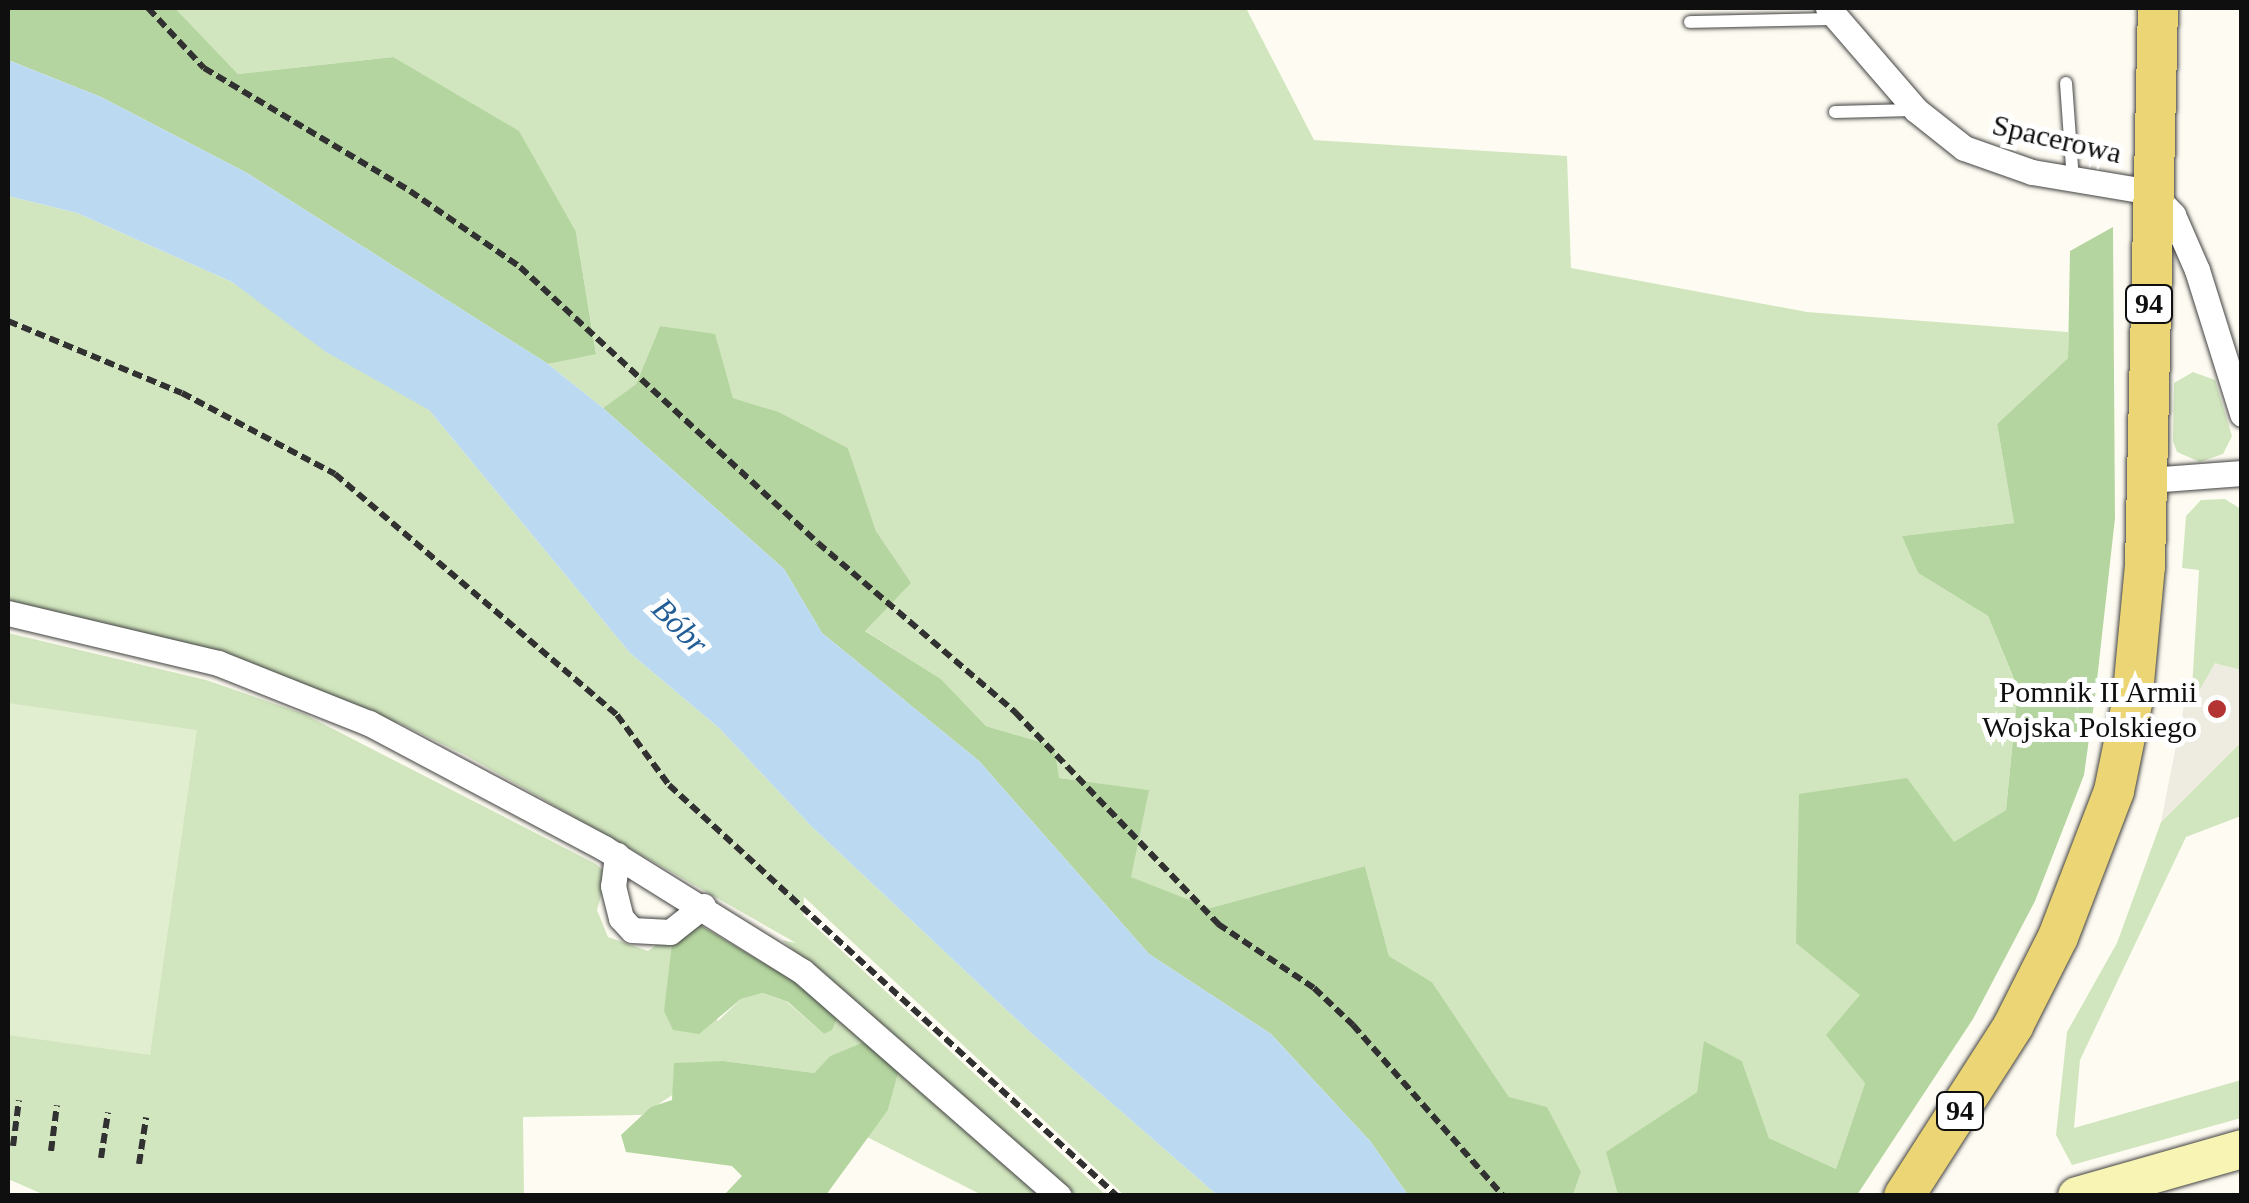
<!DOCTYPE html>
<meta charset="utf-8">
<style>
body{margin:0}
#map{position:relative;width:2249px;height:1203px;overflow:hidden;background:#fefcf2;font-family:"Times New Roman",serif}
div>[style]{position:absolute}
.green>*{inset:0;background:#d1e6be}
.forest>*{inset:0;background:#b4d59f}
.pitch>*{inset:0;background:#e1eecf}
.plaza>*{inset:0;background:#eeebe1}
.water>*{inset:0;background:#bbdaf1}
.path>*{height:6px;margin-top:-3px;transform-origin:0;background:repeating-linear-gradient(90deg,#313131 0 10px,transparent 0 15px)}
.roads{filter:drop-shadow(0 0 2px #424242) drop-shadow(0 0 2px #424242)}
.lane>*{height:12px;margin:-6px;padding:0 6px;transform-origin:6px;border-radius:6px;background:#fff}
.street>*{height:25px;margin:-12.5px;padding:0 12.5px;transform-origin:12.5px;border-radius:12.5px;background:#fff}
.secondary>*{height:38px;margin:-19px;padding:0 19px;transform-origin:19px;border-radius:19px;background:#f8f4b3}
.primary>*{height:40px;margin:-20px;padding:0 20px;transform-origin:20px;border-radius:20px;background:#ecd574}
.dots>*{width:28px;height:28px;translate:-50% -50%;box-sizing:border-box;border:5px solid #fff;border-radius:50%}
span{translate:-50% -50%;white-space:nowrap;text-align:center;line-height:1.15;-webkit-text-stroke:10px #fff;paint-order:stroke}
.shield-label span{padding:2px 8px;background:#fff;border:2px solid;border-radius:8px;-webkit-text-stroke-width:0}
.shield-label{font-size:28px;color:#0f0f0f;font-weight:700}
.street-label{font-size:30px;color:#0f0f0f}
.poi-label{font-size:30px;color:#0f0f0f}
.right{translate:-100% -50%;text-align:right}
.water-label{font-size:32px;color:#235d96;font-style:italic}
.frame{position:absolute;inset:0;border:10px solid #0f0f0f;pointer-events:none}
</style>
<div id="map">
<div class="green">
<i style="clip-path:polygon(175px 8px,1246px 8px,1314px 140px,1567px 156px,1571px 268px,1807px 312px,2068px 332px,2068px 358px,1997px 424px,2014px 523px,1903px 536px,1918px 573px,1988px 616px,2018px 690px,2006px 810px,1954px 843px,1860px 995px,1865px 1083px,1836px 1169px,1769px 1138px,1742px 1061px,1705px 1042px,1697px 1092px,1607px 1152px,1618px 1195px,1573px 1195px,1581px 1172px,1509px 1097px,1432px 982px,1389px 956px,1365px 866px,1210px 908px,1130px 877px,1148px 790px,1058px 778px,1054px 746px,986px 726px,941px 679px,864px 630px,910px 583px,876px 531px,848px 448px,779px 412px,733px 398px,714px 335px,660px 326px,636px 384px,603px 408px,548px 364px,596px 353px,576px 232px,393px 57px,238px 74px)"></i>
<i style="clip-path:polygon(8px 196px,77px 213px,232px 282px,429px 410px,630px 653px,719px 728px,811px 826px,1030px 1032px,1217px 1195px,1124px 1195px,804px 897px,803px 915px,1106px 1195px,1076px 1195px,782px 940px,796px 943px,467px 756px,399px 723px,369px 723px,218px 663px,8px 613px)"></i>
<i style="clip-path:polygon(2193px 372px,2215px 380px,2232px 436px,2223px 454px,2200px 462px,2177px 452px,2173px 441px,2174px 383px)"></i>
<i style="clip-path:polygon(2225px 499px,2241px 509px,2241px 670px,2215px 664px,2191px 706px,2199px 570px,2182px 568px,2186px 516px,2201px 500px)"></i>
<i style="clip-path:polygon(8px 633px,206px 680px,304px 714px,596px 864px,607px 874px,597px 910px,608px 937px,648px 951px,671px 935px,718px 1021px,741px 999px,763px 993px,787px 1002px,824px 1034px,837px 1018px,866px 1041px,830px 1056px,814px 1073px,724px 1061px,642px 1115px,523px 1117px,524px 1195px,47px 1196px,8px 1179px)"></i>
<i style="clip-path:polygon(2241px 742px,2241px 816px,2186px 837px,2080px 1060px,2074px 1128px,2241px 1080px,2241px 1118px,2072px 1165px,2056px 1135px,2067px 1032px,2117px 943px,2161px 822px)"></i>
<i style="clip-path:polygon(899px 1070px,1002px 1163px,1039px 1195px,982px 1195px,867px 1137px,888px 1110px)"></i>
</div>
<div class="forest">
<i style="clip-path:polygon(8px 8px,175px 8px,238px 74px,393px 57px,519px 131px,576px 232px,596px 354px,548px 364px,247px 173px,101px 97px,8px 60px)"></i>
<i style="clip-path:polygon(2113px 227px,2115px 518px,2096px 689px,2084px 775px,2035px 901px,1973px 1019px,1857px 1195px,1618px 1195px,1606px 1152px,1697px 1092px,1704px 1041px,1742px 1061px,1769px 1138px,1836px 1169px,1865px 1083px,1826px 1035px,1860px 995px,1796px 943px,1799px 794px,1907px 778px,1954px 842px,2006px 810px,2018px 689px,1988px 616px,1918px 573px,1902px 536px,2014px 523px,1997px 424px,2068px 358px,2070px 251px)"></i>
<i style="clip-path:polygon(660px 326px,715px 334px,733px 398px,779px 412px,848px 448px,876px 531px,911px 583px,865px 631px,941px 679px,986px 726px,1054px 746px,1059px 778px,1149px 790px,1131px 877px,1210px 908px,1365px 866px,1389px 956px,1432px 982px,1509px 1097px,1547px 1107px,1581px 1172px,1573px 1195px,1408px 1195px,1370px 1141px,1271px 1034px,1149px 954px,979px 761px,822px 633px,784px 569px,603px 408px,636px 384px)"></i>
<i style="clip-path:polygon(695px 922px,799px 984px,837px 1018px,832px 1030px,824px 1034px,788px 1002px,763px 993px,741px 999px,699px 1034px,673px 1030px,664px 1011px,672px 944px)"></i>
<i style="clip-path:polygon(866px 1041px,899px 1070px,888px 1110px,826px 1195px,724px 1195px,742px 1176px,732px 1166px,626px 1152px,621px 1135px,651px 1107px,672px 1100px,674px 1063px,724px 1061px,814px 1073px,830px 1056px)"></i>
</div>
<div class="pitch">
<i style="clip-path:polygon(8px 703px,197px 730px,150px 1055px,8px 1035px)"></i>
</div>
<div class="plaza">
<i style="clip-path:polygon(2215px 663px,2241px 670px,2241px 742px,2161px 822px,2188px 685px,2191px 705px)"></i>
</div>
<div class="water">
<i style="clip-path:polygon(8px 60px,101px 97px,247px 173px,548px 364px,603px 408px,784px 569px,822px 633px,979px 761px,1149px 954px,1271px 1034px,1370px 1141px,1408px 1195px,1217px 1195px,1030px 1032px,811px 826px,719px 728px,630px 653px,429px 410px,326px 352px,232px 282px,77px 213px,8px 196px)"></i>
</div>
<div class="path">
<i style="left:148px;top:8px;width:82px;rotate:47deg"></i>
<i style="left:204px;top:68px;width:240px;rotate:30.8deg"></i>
<i style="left:410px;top:191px;width:134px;rotate:34.6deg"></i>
<i style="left:520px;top:267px;width:406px;rotate:42.8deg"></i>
<i style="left:818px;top:543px;width:260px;rotate:40.6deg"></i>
<i style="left:1015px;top:712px;width:294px;rotate:46.2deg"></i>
<i style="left:1218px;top:924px;width:115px;rotate:33.7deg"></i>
<i style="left:1314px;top:988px;width:54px;rotate:43.5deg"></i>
<i style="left:1353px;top:1025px;width:227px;rotate:48.7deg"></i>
<i style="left:8px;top:321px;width:188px;rotate:22.5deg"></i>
<i style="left:182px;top:393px;width:173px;rotate:27.9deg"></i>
<i style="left:335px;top:474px;width:371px;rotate:40.5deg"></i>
<i style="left:617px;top:715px;width:87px;rotate:53.4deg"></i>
<i style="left:669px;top:785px;width:608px;rotate:42.53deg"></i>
<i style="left:13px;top:1146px;width:46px;rotate:-82.6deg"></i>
<i style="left:51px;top:1151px;width:46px;rotate:-82.6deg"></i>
<i style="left:101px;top:1158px;width:46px;rotate:-81.2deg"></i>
<i style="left:139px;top:1164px;width:47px;rotate:-81.3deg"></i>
</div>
<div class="roads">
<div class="lane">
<i style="left:1690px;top:22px;width:147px;rotate:-1.2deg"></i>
<i style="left:2066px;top:83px;width:97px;rotate:85.9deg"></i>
<i style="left:1835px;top:112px;width:78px;rotate:-1.5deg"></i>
</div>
<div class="street">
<i style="left:1828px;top:8px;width:135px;rotate:49.2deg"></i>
<i style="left:1916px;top:110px;width:61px;rotate:38.4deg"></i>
<i style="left:1964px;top:148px;width:72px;rotate:19.4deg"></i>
<i style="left:2032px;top:172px;width:121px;rotate:9.5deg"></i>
<i style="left:2151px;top:192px;width:32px;rotate:46deg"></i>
<i style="left:2173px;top:215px;width:60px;rotate:66.4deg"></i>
<i style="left:2197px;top:270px;width:151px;rotate:72.6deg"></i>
<i style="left:2149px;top:480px;width:93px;rotate:-4.3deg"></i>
<i style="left:8px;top:613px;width:216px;rotate:13.4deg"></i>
<i style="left:218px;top:663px;width:162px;rotate:21.7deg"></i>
<i style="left:369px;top:723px;width:266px;rotate:28deg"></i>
<i style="left:604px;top:848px;width:234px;rotate:31.9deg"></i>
<i style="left:803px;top:972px;width:340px;rotate:41.2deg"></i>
<i style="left:617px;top:855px;width:31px;rotate:97deg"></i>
<i style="left:613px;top:886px;width:33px;rotate:76deg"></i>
<i style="left:621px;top:918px;width:16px;rotate:47deg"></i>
<i style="left:632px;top:930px;width:38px;rotate:3deg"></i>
<i style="left:670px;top:932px;width:42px;rotate:-38.2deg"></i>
</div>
<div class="secondary">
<i style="left:2077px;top:1196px;width:172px;rotate:-15.9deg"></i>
</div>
<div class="primary">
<i style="left:1904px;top:1196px;width:202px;rotate:-57.3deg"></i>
<i style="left:2013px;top:1026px;width:100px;rotate:-63.2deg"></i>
<i style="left:2058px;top:937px;width:156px;rotate:-69deg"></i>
<i style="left:2114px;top:791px;width:90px;rotate:-78.4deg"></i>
<i style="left:2132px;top:703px;width:138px;rotate:-84.6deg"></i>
<i style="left:2145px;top:566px;width:558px;rotate:-88.67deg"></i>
</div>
</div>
<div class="dots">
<i style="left:2217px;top:709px;background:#b33433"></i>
</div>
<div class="shield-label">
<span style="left:2149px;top:304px">94</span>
<span style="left:1960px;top:1111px">94</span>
</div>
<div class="street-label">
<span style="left:2057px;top:139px;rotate:13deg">Spacerowa</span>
</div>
<div class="poi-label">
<span class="right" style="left:2197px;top:709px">Pomnik II Armii<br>Wojska Polskiego</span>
</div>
<div class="water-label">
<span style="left:680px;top:626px;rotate:45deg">Bóbr</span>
</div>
<div class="frame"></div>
</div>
